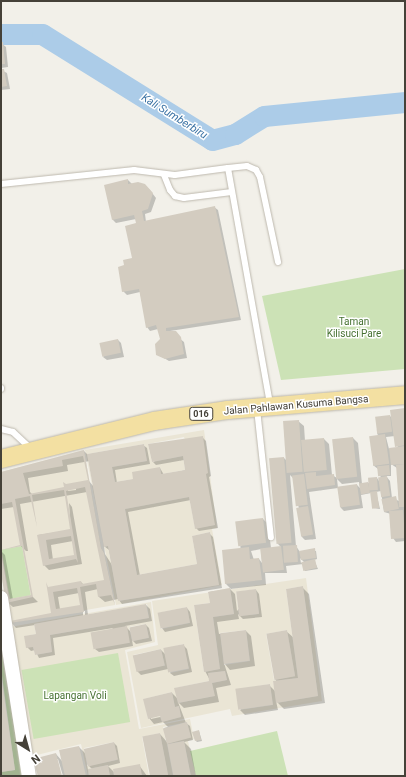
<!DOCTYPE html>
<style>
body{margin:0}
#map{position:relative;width:406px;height:777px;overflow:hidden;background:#f2f0e9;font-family:Roboto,sans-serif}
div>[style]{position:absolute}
.education>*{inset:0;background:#eae5d5}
.green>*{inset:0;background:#cce2b6;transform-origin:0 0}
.shadow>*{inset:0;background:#0003}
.river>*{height:21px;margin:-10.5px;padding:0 10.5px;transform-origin:10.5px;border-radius:10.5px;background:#accce8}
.building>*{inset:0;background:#d3ccc0;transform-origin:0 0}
.roads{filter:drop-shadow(0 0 1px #bdb8ad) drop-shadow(0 0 1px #bdb8ad)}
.service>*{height:6px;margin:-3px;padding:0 3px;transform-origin:3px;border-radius:3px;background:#fff}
.tertiary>*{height:14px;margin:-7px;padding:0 7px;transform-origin:7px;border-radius:7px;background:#fff}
.primary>*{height:18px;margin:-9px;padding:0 9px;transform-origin:9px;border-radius:9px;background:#f3e0a2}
span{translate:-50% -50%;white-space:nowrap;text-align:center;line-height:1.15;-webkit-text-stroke:3px #fff;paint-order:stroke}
.shield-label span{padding:1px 3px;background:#fff;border:1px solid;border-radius:3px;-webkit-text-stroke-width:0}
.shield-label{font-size:9px;color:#454138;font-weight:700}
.park-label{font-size:10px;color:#467132}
.street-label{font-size:10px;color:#454138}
.water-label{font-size:11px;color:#3d74a5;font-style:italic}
.frame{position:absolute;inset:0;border:2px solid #454138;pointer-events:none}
.north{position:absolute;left:8px;top:729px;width:40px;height:40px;-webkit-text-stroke:3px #fff;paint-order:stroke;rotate:143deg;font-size:11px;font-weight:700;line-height:16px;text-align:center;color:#454138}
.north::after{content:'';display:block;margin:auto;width:14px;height:18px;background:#454138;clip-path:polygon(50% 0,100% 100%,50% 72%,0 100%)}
</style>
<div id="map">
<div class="education">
<i style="clip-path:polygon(evenodd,204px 430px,217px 528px,212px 529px,222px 585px,116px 605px,85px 450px,204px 430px,184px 437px,215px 525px,195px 528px,189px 497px,125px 509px,137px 575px,197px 564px,192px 536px,210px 532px,219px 585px,118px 601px,108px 546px,104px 547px,87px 454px,144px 444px,147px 461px,112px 467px,115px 482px,133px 479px,160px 467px,161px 474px,185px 470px,183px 456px,152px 462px,148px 444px,184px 437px)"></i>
<i style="clip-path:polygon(84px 450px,101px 548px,104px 553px,115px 605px,10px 623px,1px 573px,1px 472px)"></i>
<i style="clip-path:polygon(evenodd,306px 578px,322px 701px,232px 716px,230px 709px,141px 728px,127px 652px,158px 645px,152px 601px,306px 578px,303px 586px,318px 696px,277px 703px,273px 681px,298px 678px,286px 589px,303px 586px,306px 578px,230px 588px,234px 614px,213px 617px,220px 669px,204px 672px,194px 605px,210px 603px,208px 592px,230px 588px,306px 578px,256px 589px,259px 614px,239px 616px,236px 592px,256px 589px,306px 578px,187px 607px,190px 623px,161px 629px,158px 613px,187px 607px,306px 578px,246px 630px,250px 661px,224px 665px,220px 633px,246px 630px,306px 578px,287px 630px,295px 676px,274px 680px,266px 634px,287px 630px,306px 578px,183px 644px,189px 669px,170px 673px,164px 649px,183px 644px,306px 578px,161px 649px,165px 666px,133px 655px,161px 649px,306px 578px,225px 671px,227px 680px,212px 683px,214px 696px,178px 703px,175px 688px,209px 681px,209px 673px,225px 671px,306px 578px,270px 684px,273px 705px,239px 710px,236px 690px,270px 684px,306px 578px,172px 692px,175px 707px,179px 706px,181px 717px,162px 722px,160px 716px,148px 719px,144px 699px,172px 692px)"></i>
<i style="clip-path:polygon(evenodd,151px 602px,155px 642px,125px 650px,139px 729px,190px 719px,194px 739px,188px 741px,196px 776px,191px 776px,184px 741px,167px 744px,173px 776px,168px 776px,160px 733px,142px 737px,149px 776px,113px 769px,114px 776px,110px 776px,108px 765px,88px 769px,88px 776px,81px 744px,33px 756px,10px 627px,151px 602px,147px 604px,149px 618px,50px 635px,52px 652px,35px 655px,33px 647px,25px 636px,36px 634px,34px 624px,147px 604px,151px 602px,146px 624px,149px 638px,132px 641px,129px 627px,146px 624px,151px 602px,187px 722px,190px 737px,166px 742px,163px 727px,187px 722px,151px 602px,114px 742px,117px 760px,87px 766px,84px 748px,114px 742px)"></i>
</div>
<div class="green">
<i style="clip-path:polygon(405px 269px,405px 369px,281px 380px,262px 296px)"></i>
<i style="left:22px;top:546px;width:50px;height:21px;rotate:80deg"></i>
<i style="clip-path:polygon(1px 649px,23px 776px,1px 776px,1px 772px,15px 770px,1px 669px)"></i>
<i style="left:118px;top:653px;width:70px;height:98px;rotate:80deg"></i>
<i style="clip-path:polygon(277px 731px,288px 776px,196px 776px,190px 751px)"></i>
</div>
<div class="shadow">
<i style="clip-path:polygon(1px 43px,6px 47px,8px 67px,1px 68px)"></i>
<i style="clip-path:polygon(1px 70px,7px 73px,10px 89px,1px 90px)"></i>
<i style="clip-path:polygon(128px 180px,132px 184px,149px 189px,156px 198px,151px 212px,145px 214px,146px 222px,214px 207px,218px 210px,241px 320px,170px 331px,184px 342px,187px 358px,169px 361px,157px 354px,161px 339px,158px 329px,150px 331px,147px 327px,140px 292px,127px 295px,123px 291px,125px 266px,133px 259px,137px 224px,136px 219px,116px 223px,113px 220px,106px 186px)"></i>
<i style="clip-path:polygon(118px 340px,121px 343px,124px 357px,107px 360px,103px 357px)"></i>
<i style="clip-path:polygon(evenodd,405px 409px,405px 541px,396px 542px,393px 538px,391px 514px,384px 512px,381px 491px,376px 492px,380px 509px,373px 508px,371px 493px,361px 495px,363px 508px,344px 511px,341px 508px,338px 488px,309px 492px,316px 539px,305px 540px,302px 537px,299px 509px,293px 478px,290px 475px,296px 546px,300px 552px,316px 551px,317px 559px,314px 560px,318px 569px,305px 571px,303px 564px,286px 566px,287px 573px,265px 573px,266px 585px,230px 589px,235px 594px,237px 611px,256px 590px,259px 594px,262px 617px,243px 619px,238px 614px,239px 619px,217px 622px,219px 634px,246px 631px,251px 636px,255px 666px,230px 670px,224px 663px,231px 685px,216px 688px,219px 702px,184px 708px,178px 702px,186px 723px,190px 726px,193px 740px,184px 742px,191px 749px,196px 776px,150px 776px,160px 734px,167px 742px,164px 728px,168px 727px,163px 722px,154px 724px,149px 718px,172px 693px,178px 699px,211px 682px,205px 671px,211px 604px,209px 592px,231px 589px,226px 584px,223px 551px,242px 549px,240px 547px,263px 519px,268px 524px,271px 548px,281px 547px,278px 544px,284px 458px,288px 462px,298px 421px,304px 426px,305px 441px,324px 439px,329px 444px,332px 475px,337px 478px,353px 438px,358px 443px,362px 484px,370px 483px,377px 478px,379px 481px,381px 478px,378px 469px,373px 465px,380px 436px,377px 434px,390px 416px,393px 419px,405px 409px,395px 436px,398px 448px,389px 449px,386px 437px,395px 436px,405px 409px,391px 464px,397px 468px,399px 501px,392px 498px,390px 481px,386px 476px,391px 476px,391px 464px,405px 409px,337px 479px,342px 484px,359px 482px,360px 488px,357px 485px,338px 488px,337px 479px,405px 409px,261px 549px,262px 563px,259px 559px,254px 560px,251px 551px,261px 549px,405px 409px,300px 558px,304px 562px,301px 563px,300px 558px,405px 409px,165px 714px,165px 716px,151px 719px,151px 717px,165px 714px)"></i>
<i style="clip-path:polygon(evenodd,202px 437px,206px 441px,211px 476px,209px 477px,218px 528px,199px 531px,196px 528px,191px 500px,128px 512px,140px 576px,198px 565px,210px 534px,213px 537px,222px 588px,122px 604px,118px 599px,105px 602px,99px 597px,98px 589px,85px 592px,88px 615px,146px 605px,150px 609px,152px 621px,125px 626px,131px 632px,146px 625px,149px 628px,152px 641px,136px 644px,132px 640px,133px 646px,99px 652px,95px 649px,113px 628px,53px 638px,55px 655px,39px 658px,35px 650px,31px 651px,27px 647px,37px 635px,35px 625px,16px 628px,11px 622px,53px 614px,48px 588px,81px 582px,84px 585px,105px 581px,87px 492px,20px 504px,28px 551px,26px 551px,21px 546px,14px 507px,1px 509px,1px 473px,84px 451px,88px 455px,143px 445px,147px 448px,150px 464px,115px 470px,117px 483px,134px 480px,160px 468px,164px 475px,186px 470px,184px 460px,156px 465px,153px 462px,202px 437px,90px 461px,94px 487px,89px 481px,65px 488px,32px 494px,30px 492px,28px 478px,68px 471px,67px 465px,90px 461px,202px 437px,76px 488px,76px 490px,68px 491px,68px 489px,76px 488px,202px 437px,104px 546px,109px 550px,112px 565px,105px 554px,104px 546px,202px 437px,79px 593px,81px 606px,60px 609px,58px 597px,79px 593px,202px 437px,83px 611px,85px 611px,85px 617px,83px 617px,83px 611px)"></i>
<i style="clip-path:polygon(evenodd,69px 503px,72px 507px,82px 564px,49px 570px,44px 565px,38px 535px,71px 530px,69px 503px,73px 541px,75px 556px,53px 560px,51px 545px,73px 541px)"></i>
<i style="clip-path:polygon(1px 551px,5px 555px,13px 600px,32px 596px,38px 602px,13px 607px,7px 602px,1px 567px)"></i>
<i style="clip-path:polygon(302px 587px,309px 594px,325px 703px,284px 709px,276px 701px,278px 710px,245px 715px,240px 710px,269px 685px,276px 692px,277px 682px,275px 679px,286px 631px,294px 638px)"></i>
<i style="clip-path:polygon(187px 608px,190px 612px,193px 626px,165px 632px,162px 628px)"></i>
<i style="clip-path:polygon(1px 644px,3px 646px,21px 776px,1px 776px)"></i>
<i style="clip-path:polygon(183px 645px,187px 649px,192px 672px,174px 676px,170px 673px)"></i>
<i style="clip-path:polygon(161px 650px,167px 656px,168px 669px,141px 675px,137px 671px)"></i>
<i style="clip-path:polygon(199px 731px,202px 741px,197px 742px,196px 741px)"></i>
<i style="clip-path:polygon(evenodd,114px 743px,117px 746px,120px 763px,108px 766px,115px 773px,139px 765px,147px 776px,63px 776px,58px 759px,56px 759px,61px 776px,39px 776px,56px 754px,62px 761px,79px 747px,86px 754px,114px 743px,87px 764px,92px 769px,88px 770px,87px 764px)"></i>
</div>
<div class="river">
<i style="left:1px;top:34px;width:41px"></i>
<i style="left:42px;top:34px;width:200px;rotate:31.9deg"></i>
<i style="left:212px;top:140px;width:24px;rotate:-15deg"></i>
<i style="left:235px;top:134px;width:34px;rotate:-32deg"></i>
<i style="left:264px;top:116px;width:142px;rotate:-5.7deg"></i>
</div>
<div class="building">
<i style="clip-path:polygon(1px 42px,3px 42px,5px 64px,1px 64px)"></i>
<i style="clip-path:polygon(1px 69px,4px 69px,7px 86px,1px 87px)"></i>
<i style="clip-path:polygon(128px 179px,128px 184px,138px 182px,145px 184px,153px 193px,148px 209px,142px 211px,144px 221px,215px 206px,239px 317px,166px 328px,166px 331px,176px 331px,181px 337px,184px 354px,165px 359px,156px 355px,155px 344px,160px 339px,156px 325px,146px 328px,139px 289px,122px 292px,118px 267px,124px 265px,123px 260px,132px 258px,125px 226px,136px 223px,134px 215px,112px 220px,104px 185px)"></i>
<i style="left:118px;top:339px;width:14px;height:19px;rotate:78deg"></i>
<i style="clip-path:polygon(405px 408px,405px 445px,395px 447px,390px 410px)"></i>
<i style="left:390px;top:415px;width:17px;height:15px;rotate:83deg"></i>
<i style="left:299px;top:420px;width:52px;height:16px;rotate:86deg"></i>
<i style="left:385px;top:434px;width:30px;height:16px;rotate:82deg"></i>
<i style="clip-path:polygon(203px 436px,208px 473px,206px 474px,215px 525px,195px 529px,189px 497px,125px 509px,137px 575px,197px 564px,192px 536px,210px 532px,219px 585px,118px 601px,108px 546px,104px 547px,87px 454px,144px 444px,147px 461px,112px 467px,115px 482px,133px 479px,132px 472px,160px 467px,161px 474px,185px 470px,183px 456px,152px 462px,148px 444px)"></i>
<i style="left:353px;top:437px;width:40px;height:21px;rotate:84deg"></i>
<i style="left:324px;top:438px;width:32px;height:23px;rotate:85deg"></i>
<i style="clip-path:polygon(405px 446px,405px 464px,391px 465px,389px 448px)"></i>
<i style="clip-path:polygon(evenodd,84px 450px,101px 548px,104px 553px,115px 605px,111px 595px,98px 597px,96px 584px,80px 587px,84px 612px,10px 623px,10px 621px,51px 613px,46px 582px,48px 587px,81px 581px,82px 584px,104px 580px,85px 487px,66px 491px,78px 563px,76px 559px,43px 566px,37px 535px,70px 529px,64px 490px,32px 495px,37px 527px,30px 496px,15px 499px,33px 597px,6px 603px,1px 573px,2px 558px,9px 599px,31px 595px,22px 546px,1px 550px,20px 545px,12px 502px,1px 504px,1px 472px,84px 450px,83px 456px,88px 480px,66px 484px,63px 482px,64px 487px,29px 494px,23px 473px,63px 466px,62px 460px,83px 456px,84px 450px,71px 536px,74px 555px,49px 559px,46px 540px,71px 536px,84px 450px,77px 588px,80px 605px,56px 609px,53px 592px,77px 588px)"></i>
<i style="left:284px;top:457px;width:86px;height:15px;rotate:85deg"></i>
<i style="clip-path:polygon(405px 464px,405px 507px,399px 507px,396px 465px)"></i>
<i style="left:389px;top:465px;width:10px;height:12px;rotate:84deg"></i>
<i style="clip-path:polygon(316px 472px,316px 476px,334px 474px,335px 485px,307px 489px,305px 473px)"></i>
<i style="left:304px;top:474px;width:31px;height:12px;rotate:83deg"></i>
<i style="left:387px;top:476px;width:20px;height:9px;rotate:81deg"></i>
<i style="left:377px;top:477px;width:13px;height:9px;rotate:86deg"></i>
<i style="left:368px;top:482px;width:11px;height:9px;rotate:80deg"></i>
<i style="left:357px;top:484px;width:21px;height:20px;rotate:82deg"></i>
<i style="left:377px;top:491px;width:17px;height:7px;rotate:83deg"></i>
<i style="left:396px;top:496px;width:13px;height:15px;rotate:77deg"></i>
<i style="left:308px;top:506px;width:29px;height:12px;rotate:80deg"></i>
<i style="left:403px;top:510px;width:28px;height:14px;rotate:86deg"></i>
<i style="left:263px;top:518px;width:25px;height:28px;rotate:83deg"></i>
<i style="left:297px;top:545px;width:17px;height:14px;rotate:87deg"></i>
<i style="left:281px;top:546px;width:24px;height:21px;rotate:83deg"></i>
<i style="clip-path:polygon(249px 547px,250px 559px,259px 558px,262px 580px,225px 584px,222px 550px)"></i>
<i style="clip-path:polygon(315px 548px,316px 558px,301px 560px,299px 551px)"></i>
<i style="left:315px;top:559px;width:9px;height:14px;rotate:77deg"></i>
<i style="clip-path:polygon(303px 586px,318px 696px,276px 703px,273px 681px,298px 678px,286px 589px)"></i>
<i style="clip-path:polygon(230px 588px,234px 614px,213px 617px,220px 669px,204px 672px,194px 605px,210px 603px,208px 592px)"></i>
<i style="left:256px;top:589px;width:25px;height:20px;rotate:83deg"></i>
<i style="clip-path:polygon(146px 604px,149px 618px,50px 635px,52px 652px,35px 655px,33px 647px,26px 648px,24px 636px,36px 634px,34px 624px)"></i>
<i style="left:187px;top:607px;width:16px;height:30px;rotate:79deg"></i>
<i style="left:146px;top:624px;width:14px;height:17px;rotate:78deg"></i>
<i style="left:127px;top:626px;width:17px;height:37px;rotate:80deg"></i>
<i style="left:246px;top:630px;width:31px;height:26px;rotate:83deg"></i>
<i style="left:287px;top:630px;width:47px;height:21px;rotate:80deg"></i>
<i style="left:184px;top:644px;width:25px;height:21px;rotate:79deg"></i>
<i style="left:161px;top:649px;width:17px;height:29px;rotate:77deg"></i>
<i style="clip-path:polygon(225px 671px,227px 680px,212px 683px,215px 696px,178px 703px,174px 688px,209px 681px,208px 673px)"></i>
<i style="clip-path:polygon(1px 676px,15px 770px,1px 772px)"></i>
<i style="left:270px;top:684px;width:21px;height:35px;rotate:82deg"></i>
<i style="clip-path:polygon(172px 692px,175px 707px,179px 706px,181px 717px,162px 722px,160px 716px,148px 719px,143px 699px)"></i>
<i style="left:187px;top:722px;width:16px;height:25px;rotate:75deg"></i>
<i style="clip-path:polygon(199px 730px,201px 740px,195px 741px,192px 732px)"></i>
<i style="left:160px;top:733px;width:44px;height:18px;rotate:79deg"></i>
<i style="left:184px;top:741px;width:36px;height:17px;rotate:79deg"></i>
<i style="left:114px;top:742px;width:18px;height:31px;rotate:77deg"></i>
<i style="clip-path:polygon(79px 746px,86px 776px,65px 776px,59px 750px)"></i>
<i style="clip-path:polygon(56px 753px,62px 776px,38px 776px,33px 759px)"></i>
<i style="clip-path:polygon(140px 764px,142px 776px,114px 776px,113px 769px)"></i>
<i style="clip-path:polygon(108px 765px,110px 776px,89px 776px,88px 769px)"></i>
</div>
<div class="roads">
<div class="service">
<i style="left:228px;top:168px;width:19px;rotate:-6deg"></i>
<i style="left:247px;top:166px;width:10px;rotate:24deg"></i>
<i style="left:256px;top:170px;width:8px;rotate:60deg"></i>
<i style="left:260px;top:177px;width:87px;rotate:78deg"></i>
<i style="left:164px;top:175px;width:16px;rotate:68deg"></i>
<i style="left:170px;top:190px;width:8px;rotate:50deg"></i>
<i style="left:175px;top:196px;width:9px;rotate:13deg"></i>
<i style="left:184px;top:198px;width:48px;rotate:-7.1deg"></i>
<i style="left:1px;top:184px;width:134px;rotate:-6deg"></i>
<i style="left:134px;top:170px;width:41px;rotate:7deg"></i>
<i style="left:175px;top:175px;width:53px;rotate:-7.5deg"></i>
<i style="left:228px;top:168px;width:240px;rotate:79.9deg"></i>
<i style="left:1px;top:388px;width:1px;rotate:90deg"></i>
<i style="left:257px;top:409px;width:129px;rotate:83.8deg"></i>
<i style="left:1px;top:429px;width:12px;rotate:14deg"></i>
<i style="left:13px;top:432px;width:23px;rotate:43deg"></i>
</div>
<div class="tertiary">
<i style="left:1px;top:598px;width:180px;rotate:81.1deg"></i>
</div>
<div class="primary">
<i style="left:1px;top:459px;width:158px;rotate:-13.9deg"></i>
<i style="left:154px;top:421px;width:75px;rotate:-8.5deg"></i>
<i style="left:228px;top:410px;width:178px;rotate:-4.8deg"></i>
</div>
</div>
<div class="shield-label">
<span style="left:201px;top:414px">016</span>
</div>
<div class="park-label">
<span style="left:354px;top:327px">Taman<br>Kilisuci Pare</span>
<span style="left:75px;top:696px">Lapangan Voli</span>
</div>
<div class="street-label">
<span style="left:296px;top:405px;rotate:-5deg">Jalan Pahlawan Kusuma Bangsa</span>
</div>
<div class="water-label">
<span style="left:174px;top:117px;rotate:32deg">Kali Sumberbiru</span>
</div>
<div class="frame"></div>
<div class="north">N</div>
</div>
